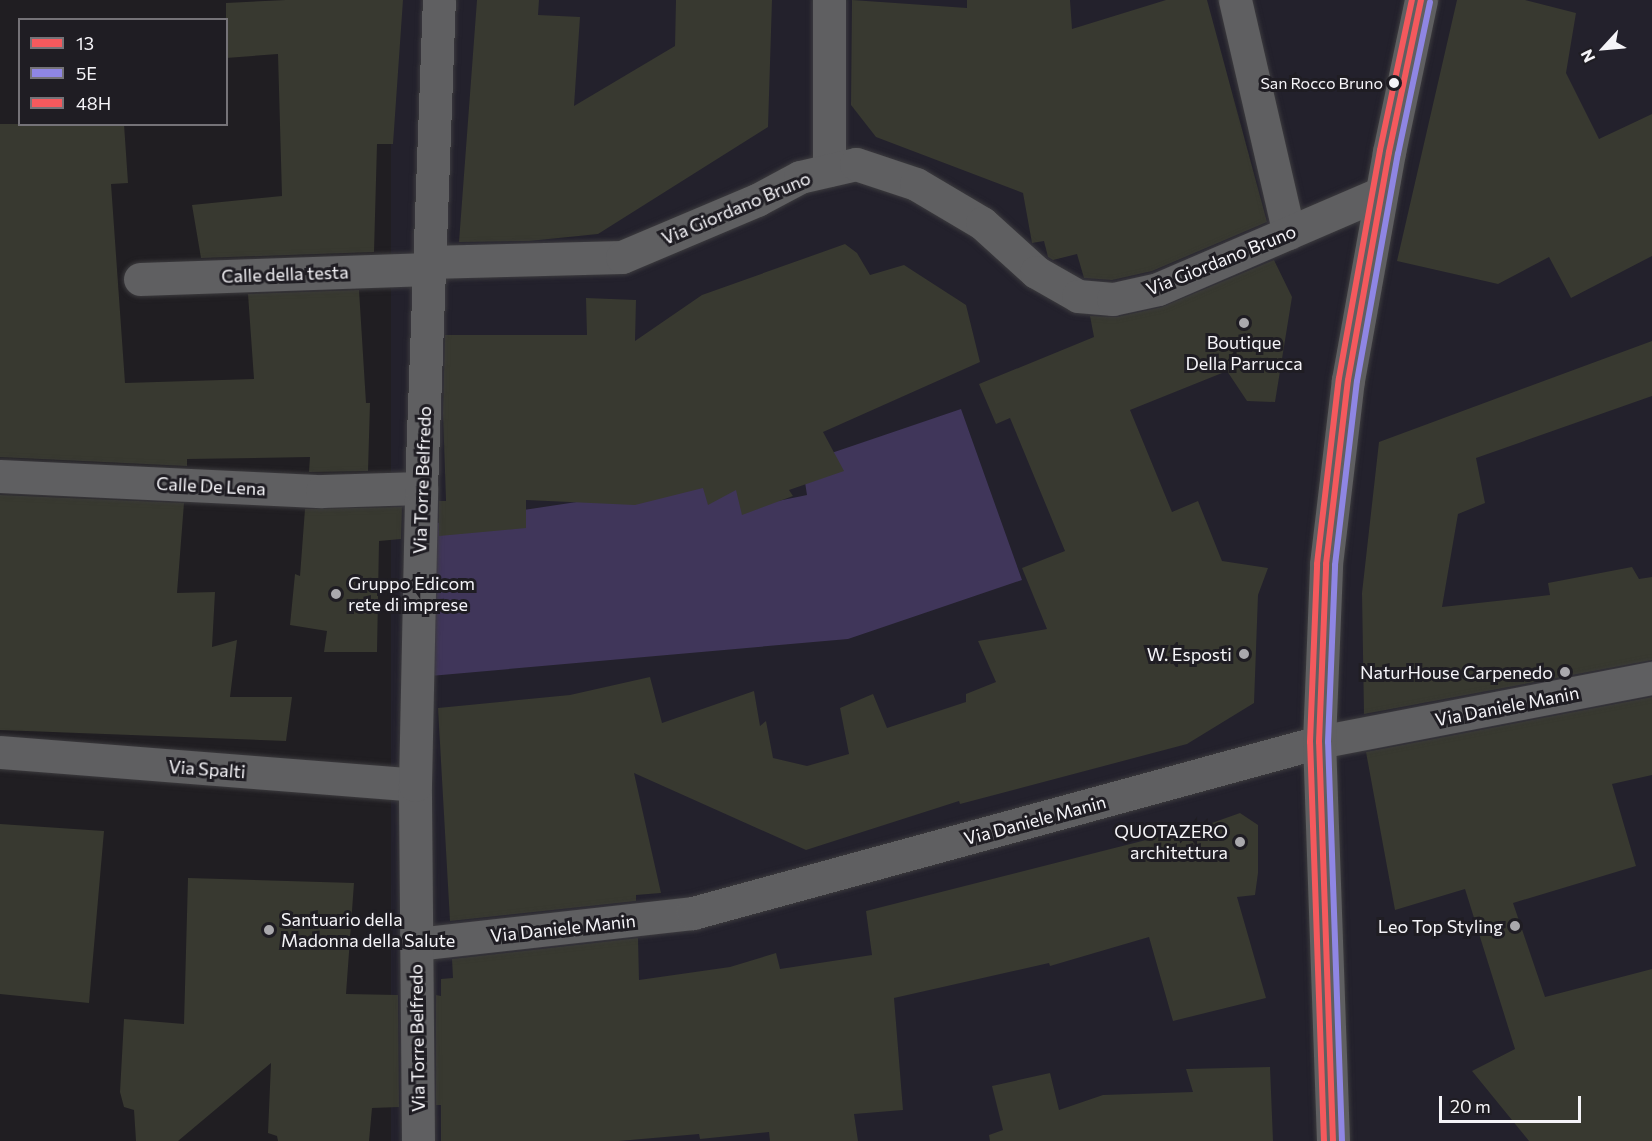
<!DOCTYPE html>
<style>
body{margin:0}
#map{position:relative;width:1652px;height:1141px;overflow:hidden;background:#201e22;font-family:Commissioner,sans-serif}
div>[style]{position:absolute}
.built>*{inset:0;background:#23212c;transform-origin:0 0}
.green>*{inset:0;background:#40365a}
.building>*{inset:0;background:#383930}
.roads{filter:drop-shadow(0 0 2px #3c3b3e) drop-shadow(0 0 2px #3c3b3e)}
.pedestrian>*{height:33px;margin:-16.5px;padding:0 16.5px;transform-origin:16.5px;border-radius:16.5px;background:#5f5f61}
.minor>*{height:33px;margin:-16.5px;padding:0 16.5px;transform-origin:16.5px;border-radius:16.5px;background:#5f5f61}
.bus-1>*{height:6px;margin:-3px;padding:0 3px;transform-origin:3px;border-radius:3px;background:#f4595d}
.bus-2>*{height:6px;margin:-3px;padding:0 3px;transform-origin:3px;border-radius:3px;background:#8f86e4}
.bus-3>*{height:6px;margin:-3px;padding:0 3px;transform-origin:3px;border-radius:3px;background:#f4595d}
.dots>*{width:16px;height:16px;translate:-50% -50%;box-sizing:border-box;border:3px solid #1f1d23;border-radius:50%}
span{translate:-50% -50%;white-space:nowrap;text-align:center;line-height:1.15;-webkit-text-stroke:6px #1f1d23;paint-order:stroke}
.bus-label{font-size:16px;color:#f5f4f8}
.right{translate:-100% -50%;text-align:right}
.street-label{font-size:18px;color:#f5f4f8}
.poi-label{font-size:18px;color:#f5f4f8}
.left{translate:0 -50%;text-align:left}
.legend{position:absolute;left:18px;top:18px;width:210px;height:108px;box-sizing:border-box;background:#1f1d23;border:2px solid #757378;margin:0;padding:8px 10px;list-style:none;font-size:18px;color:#f5f4f8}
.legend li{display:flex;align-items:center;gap:12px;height:30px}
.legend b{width:30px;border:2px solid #757378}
.north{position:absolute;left:1574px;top:18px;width:60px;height:60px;-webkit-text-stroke:4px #1f1d23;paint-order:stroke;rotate:244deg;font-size:16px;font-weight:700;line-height:24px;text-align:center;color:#f5f4f8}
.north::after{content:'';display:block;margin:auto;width:21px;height:27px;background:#f5f4f8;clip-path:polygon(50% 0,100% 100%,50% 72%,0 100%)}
.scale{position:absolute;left:1439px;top:1096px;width:142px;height:27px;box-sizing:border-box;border:3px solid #f5f4f8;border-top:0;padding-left:8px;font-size:18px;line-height:21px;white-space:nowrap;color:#f5f4f8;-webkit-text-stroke:4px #1f1d23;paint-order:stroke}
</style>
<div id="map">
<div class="built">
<i style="left:391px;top:0;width:1261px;height:1141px"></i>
</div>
<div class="green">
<i style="clip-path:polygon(961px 409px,1022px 580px,848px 639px,430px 676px,431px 524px,742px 477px,749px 507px,807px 495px,802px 463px)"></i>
</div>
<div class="building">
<i style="clip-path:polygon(286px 0,403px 0,393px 144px,377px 144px,374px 252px,201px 258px,192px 205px,282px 196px,278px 54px,226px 58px,226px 3px)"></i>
<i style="clip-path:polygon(477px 0,539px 0,538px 15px,580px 17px,574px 106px,675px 46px,676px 0,772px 0,768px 127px,598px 234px,529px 241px,459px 242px)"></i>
<i style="clip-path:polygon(852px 0,967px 8px,967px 0,1070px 0,1072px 29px,1166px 0,1207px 0,1267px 222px,1152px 271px,1112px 280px,1084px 278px,1077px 254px,1053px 260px,1048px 257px,1044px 241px,1032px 243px,1023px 193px,876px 137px,851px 105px)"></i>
<i style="clip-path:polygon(1457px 0,1525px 0,1576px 13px,1566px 73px,1599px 139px,1652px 114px,1652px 256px,1571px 298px,1549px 257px,1498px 284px,1397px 261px)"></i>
<i style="clip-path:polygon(0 124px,124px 124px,128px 183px,111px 184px,125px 383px,254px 379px,248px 294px,359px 290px,366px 403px,370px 403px,368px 471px,309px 472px,310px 457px,187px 459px,187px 466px,0 457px)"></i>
<i style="clip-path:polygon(845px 244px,857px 253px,870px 275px,904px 265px,966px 305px,980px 362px,823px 432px,844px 471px,789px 490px,793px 496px,742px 515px,736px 490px,708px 505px,703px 488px,635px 505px,526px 500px,526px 528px,439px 536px,439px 501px,446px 501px,443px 413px,445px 335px,587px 335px,586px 298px,636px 300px,635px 341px,702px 295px)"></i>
<i style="clip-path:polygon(1274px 260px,1292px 297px,1275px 402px,1247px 401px,1227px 371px,1130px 410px,1172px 512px,1198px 501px,1222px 561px,1268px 568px,1258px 595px,1254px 703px,1187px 744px,960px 804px,959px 801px,806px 850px,634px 773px,661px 893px,636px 895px,636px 901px,450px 921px,438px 708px,570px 695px,650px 677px,662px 723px,754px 691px,760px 726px,766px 721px,773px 758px,807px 766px,849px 754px,840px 708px,873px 694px,887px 728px,966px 702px,966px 694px,996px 682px,978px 641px,1047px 629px,1022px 568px,1065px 551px,1010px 418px,996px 424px,979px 384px,1094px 337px,1090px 316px,1117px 317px,1162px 307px)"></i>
<i style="clip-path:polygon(1652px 341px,1652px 396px,1476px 458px,1485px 503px,1458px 514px,1442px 607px,1550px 595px,1548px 583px,1632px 567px,1639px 579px,1652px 577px,1652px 660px,1364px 714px,1362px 593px,1379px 442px)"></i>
<i style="clip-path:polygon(0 495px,184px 503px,177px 593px,215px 592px,212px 647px,237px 640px,230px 697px,292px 697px,286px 741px,0 730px)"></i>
<i style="clip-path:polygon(402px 507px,401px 539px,379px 541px,377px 652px,324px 652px,327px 631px,290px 625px,295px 574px,300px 576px,305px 509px)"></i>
<i style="clip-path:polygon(1652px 697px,1652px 775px,1612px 784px,1636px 866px,1513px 903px,1545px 997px,1652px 969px,1652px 1141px,1529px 1141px,1472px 1071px,1515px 1049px,1465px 889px,1395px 910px,1366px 752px)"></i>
<i style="clip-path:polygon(1240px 813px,1258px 825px,1258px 873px,1255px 895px,1237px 897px,1266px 998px,1173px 1021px,1149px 937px,1050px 966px,1049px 963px,894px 998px,903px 1110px,854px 1114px,858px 1141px,770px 1141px,769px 1132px,700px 1139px,699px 1134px,619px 1141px,441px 1141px,441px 1105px,436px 1105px,436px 995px,441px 996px,441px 979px,453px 978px,452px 959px,638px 938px,639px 980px,730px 967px,776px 953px,780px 969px,872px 955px,866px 911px,1209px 824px)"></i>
<i style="clip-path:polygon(0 824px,104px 831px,89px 1003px,0 994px)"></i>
<i style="clip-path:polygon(188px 878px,354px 883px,346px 994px,398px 995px,399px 1107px,372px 1108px,369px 1141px,278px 1141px,277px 1136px,268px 1133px,271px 1063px,178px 1141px,136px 1141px,134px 1110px,124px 1107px,120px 1092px,124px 1019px,184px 1024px)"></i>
<i style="clip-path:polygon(1270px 1067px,1273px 1141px,990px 1141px,989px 1135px,1003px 1130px,992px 1086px,1050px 1073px,1059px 1110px,1103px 1095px,1193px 1092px,1186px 1069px)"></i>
</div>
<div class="roads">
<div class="pedestrian">
<i style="left:1319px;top:742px;width:339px;rotate:-10.9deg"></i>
</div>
<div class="minor">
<i style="left:829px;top:0;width:170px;rotate:90deg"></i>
<i style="left:1235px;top:0;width:239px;rotate:77deg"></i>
<i style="left:429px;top:262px;width:193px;rotate:-1.5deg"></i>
<i style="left:622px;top:257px;width:147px;rotate:-22.9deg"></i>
<i style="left:757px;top:200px;width:49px;rotate:-28.1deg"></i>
<i style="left:800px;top:177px;width:57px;rotate:-13.1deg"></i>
<i style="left:856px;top:164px;width:63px;rotate:18.4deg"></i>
<i style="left:916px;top:184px;width:77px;rotate:30.6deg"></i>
<i style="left:982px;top:223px;width:73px;rotate:42.2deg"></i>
<i style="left:1036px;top:272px;width:48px;rotate:29.7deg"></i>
<i style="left:1078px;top:296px;width:35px;rotate:5deg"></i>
<i style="left:1113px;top:299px;width:46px;rotate:-12.5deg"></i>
<i style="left:1158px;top:289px;width:243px;rotate:-23.3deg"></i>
<i style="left:140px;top:279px;width:289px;rotate:-2deg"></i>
<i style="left:0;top:476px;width:322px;rotate:2.7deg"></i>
<i style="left:322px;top:491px;width:99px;rotate:-1.7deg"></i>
<i style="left:0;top:752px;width:416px;rotate:4.5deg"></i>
<i style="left:416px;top:944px;width:279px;rotate:-6.4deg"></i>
<i style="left:693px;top:913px;width:649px;rotate:-15.28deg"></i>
<i style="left:418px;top:1141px;width:356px;rotate:-90.5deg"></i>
<i style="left:415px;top:785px;width:297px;rotate:-88.8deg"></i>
<i style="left:421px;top:488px;width:488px;rotate:-87.9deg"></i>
<i style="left:1333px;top:1141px;width:399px;rotate:-92deg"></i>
<i style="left:1319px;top:742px;width:178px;rotate:-87.7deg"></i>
<i style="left:1326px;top:564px;width:185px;rotate:-83.2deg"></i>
<i style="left:1348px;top:380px;width:232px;rotate:-79.8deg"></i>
<i style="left:1389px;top:152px;width:155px;rotate:-78.1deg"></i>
</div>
</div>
<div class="bus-1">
<i style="left:1333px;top:1141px;width:399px;rotate:-92deg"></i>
<i style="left:1319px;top:742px;width:178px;rotate:-87.7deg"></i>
<i style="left:1326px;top:564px;width:185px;rotate:-83.2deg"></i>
<i style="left:1348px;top:380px;width:232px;rotate:-79.8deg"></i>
<i style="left:1389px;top:152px;width:155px;rotate:-78.1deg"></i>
</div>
<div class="bus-2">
<i style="left:1342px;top:1141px;width:399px;rotate:-92deg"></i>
<i style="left:1328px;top:742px;width:177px;rotate:-87.7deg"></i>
<i style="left:1335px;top:565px;width:185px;rotate:-83.2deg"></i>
<i style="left:1357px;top:381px;width:231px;rotate:-79.8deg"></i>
<i style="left:1398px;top:154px;width:155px;rotate:-78.1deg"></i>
</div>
<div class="bus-3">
<i style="left:1324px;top:1141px;width:399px;rotate:-92deg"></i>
<i style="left:1310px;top:742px;width:178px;rotate:-87.7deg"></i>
<i style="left:1317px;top:564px;width:187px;rotate:-83.3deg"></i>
<i style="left:1339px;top:378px;width:232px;rotate:-79.8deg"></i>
<i style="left:1380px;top:150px;width:153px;rotate:-78deg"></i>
</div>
<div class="dots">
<i style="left:1394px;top:83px;background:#f5f4f8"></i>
<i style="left:1244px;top:323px;background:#aaa9ad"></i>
<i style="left:336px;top:594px;background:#aaa9ad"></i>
<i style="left:1244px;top:654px;background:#aaa9ad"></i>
<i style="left:1565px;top:672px;background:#aaa9ad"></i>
<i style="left:1240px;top:842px;background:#aaa9ad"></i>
<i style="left:1515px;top:926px;background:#aaa9ad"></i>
<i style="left:269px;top:930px;background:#aaa9ad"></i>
</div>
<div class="bus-label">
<span class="right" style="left:1383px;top:83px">San Rocco Bruno</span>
</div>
<div class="street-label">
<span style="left:736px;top:208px;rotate:-23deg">Via Giordano Bruno</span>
<span style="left:1221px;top:260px;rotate:-22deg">Via Giordano Bruno</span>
<span style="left:285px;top:274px;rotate:-2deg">Calle della testa</span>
<span style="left:422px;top:480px;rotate:-88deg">Via Torre Belfredo</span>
<span style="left:211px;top:486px;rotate:3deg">Calle De Lena</span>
<span style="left:1507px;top:706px;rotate:-11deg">Via Daniele Manin</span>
<span style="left:207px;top:769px;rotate:4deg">Via Spalti</span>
<span style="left:1035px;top:820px;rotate:-15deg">Via Daniele Manin</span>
<span style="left:563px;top:928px;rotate:-6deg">Via Daniele Manin</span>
<span style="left:417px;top:1038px;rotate:-91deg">Via Torre Belfredo</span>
</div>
<div class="poi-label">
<span style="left:1244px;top:353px">Boutique<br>Della Parrucca</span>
<span class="left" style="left:348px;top:594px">Gruppo Edicom<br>rete di imprese</span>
<span class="right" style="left:1232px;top:654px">W. Esposti</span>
<span class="right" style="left:1553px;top:672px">NaturHouse Carpenedo</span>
<span class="right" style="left:1228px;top:842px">QUOTAZERO<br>architettura</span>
<span class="left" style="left:281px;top:930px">Santuario della<br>Madonna della Salute</span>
<span class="right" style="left:1503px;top:926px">Leo Top Styling</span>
</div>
<ul class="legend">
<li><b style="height:8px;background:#f4595d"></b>13</li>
<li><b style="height:8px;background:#8f86e4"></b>5E</li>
<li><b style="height:8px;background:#f4595d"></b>48H</li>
</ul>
<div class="north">N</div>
<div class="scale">20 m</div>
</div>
